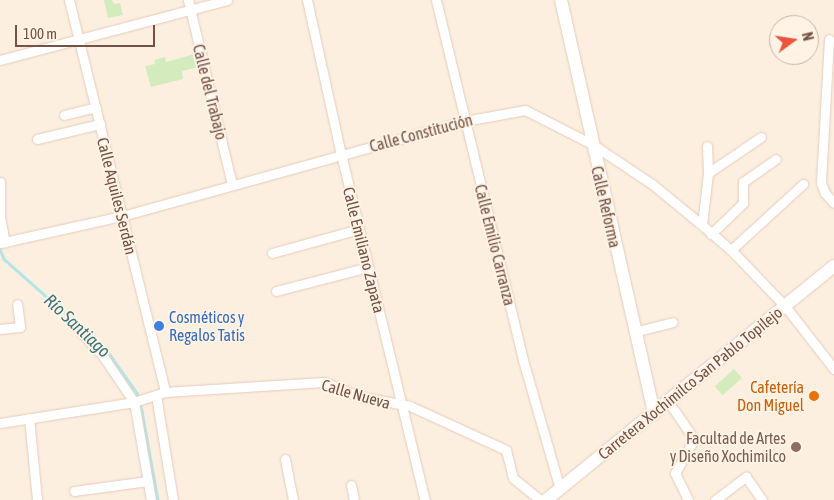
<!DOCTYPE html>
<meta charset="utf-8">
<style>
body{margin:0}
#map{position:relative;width:834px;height:500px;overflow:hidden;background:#fdefdf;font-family:"Asap Condensed",sans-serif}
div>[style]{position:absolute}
.green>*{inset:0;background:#d4ebbe;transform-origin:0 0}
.stream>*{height:2.5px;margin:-1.25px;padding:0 1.25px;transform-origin:1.25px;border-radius:1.25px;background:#b3e5e7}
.roads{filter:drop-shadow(0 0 1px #e4ccbe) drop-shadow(0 0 1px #e4ccbe)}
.street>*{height:9px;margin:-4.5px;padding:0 4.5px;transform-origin:4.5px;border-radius:4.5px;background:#fff}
.secondary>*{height:12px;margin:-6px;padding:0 6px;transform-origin:6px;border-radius:6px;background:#fff}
.dots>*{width:14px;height:14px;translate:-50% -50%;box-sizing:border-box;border:2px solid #fff3e6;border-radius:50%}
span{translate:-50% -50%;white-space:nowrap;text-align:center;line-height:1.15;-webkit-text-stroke:4px #fff3e6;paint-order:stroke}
.street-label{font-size:16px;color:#755246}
.shop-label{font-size:16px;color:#366cbe}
.left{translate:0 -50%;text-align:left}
.food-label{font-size:16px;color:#c56008}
.right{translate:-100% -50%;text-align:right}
.education-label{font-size:16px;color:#785e54}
.water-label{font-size:18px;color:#3a777c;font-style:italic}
.north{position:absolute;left:769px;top:15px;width:50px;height:50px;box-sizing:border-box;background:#fff3e6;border:1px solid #c8b3a6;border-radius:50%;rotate:76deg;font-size:14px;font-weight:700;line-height:20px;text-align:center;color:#755246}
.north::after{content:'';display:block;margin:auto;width:18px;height:22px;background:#ee543d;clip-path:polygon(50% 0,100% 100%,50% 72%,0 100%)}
.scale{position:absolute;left:15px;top:25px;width:140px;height:22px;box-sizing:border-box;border:2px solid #755246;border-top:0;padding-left:6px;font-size:15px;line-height:18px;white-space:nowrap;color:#755246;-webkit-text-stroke:4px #fff3e6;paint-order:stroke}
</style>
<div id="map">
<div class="green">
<i style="clip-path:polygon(104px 0,112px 0,114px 4px,120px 3px,123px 15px,108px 18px)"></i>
<i style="clip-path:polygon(195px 54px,199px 67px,182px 71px,183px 79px,151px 87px,145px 66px,155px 64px,154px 60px,165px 57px,166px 62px)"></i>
<i style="left:734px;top:369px;width:12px;height:26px;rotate:48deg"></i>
</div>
<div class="stream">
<i style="left:0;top:249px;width:11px;rotate:68deg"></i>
<i style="left:4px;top:259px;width:106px;rotate:41.5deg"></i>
<i style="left:87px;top:332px;width:25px;rotate:42deg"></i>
<i style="left:106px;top:349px;width:54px;rotate:54.8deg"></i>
<i style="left:137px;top:393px;width:19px;rotate:74deg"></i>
<i style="left:142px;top:411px;width:90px;rotate:79.8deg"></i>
</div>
<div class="roads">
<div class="street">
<i style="left:69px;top:0;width:404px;rotate:76.2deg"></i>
<i style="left:188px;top:0;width:189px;rotate:76.6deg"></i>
<i style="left:307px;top:0;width:158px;rotate:77.6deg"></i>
<i style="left:341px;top:154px;width:356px;rotate:76.4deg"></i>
<i style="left:436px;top:0;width:370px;rotate:76.4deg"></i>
<i style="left:523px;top:360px;width:134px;rotate:74deg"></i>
<i style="left:829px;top:39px;width:144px;rotate:93.2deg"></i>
<i style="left:821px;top:183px;width:11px;rotate:68deg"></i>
<i style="left:825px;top:193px;width:13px;rotate:48deg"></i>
<i style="left:0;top:60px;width:235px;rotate:-14.8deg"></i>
<i style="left:64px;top:115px;width:33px;rotate:-14deg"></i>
<i style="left:37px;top:139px;width:65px;rotate:-13.4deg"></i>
<i style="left:708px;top:173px;width:64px;rotate:-34.2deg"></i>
<i style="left:0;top:182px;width:35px;rotate:90deg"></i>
<i style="left:0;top:217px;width:26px;rotate:79deg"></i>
<i style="left:702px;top:225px;width:52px;rotate:-83.4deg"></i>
<i style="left:708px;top:173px;width:27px;rotate:-92deg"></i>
<i style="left:711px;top:234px;width:45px;rotate:-44.1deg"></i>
<i style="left:743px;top:203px;width:21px;rotate:-90deg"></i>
<i style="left:743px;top:182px;width:40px;rotate:-34.9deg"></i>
<i style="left:0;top:243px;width:125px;rotate:-12.5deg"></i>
<i style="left:122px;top:216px;width:356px;rotate:-15.5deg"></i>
<i style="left:465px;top:121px;width:61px;rotate:-10.4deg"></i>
<i style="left:525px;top:110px;width:75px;rotate:26.9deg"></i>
<i style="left:592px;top:144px;width:72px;rotate:33.7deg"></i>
<i style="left:652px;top:184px;width:65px;rotate:39.4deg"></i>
<i style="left:702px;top:225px;width:38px;rotate:41deg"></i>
<i style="left:731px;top:250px;width:78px;rotate:46deg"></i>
<i style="left:785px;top:306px;width:80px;rotate:52.1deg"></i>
<i style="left:731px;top:250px;width:98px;rotate:-42.5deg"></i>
<i style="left:272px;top:253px;width:90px;rotate:-15.4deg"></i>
<i style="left:276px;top:291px;width:95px;rotate:-14.6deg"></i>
<i style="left:0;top:329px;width:20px;rotate:-6deg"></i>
<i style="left:20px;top:327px;width:23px;rotate:-97deg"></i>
<i style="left:634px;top:332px;width:40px;rotate:-14.4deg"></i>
<i style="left:156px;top:395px;width:106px;rotate:80.8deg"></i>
<i style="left:668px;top:401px;width:46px;rotate:55.6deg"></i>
<i style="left:694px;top:439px;width:39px;rotate:119deg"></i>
<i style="left:675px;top:473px;width:30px;rotate:64deg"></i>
<i style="left:29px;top:418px;width:82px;rotate:84.4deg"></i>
<i style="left:0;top:423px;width:136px;rotate:-8.9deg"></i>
<i style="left:134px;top:402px;width:55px;rotate:-124deg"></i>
<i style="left:103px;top:356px;width:33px;rotate:-133deg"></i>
<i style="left:285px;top:459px;width:42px;rotate:79deg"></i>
<i style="left:351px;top:485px;width:15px;rotate:79deg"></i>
<i style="left:74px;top:491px;width:74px;rotate:-7.8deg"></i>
<i style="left:151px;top:500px;width:99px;rotate:-99.8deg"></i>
<i style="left:134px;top:402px;width:33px;rotate:-18deg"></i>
<i style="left:165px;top:392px;width:159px;rotate:-3.6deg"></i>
<i style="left:324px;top:382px;width:37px;rotate:22deg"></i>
<i style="left:358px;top:396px;width:53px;rotate:10.9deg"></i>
<i style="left:410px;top:406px;width:106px;rotate:24.6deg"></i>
<i style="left:506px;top:450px;width:29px;rotate:76deg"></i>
<i style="left:513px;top:478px;width:35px;rotate:39deg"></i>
<i style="left:715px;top:500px;width:39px;rotate:-37deg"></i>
<i style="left:746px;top:477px;width:28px;rotate:55deg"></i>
</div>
<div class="secondary">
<i style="left:561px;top:0;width:424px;rotate:77.3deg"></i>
<i style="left:546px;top:500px;width:371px;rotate:-39.1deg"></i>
</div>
</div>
<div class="dots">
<i style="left:159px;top:326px;background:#3f7fe0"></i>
<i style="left:814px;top:396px;background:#e8710a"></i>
<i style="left:796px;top:447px;background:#8d6e63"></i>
</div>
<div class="street-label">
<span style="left:210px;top:92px;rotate:76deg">Calle del Trabajo</span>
<span style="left:421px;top:133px;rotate:-15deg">Calle Constitución</span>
<span style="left:117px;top:196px;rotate:76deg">Calle Aquiles Serdán</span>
<span style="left:606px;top:207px;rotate:77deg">Calle Reforma</span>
<span style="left:495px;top:245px;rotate:76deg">Calle Emilio Carranza</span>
<span style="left:364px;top:250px;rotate:76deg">Calle Emiliano Zapata</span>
<span style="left:690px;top:383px;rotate:-39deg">Carretera Xochimilco San Pablo Topilejo</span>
<span style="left:356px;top:394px;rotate:16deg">Calle Nueva</span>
</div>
<div class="shop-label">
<span class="left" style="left:169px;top:326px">Cosméticos y<br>Regalos Tatis</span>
</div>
<div class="food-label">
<span class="right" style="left:804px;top:396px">Cafetería<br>Don Miguel</span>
</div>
<div class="education-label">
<span class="right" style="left:786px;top:447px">Facultad de Artes<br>y Diseño Xochimilco</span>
</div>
<div class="water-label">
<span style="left:77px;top:326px;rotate:43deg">Río Santiago</span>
</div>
<div class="north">N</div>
<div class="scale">100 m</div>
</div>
